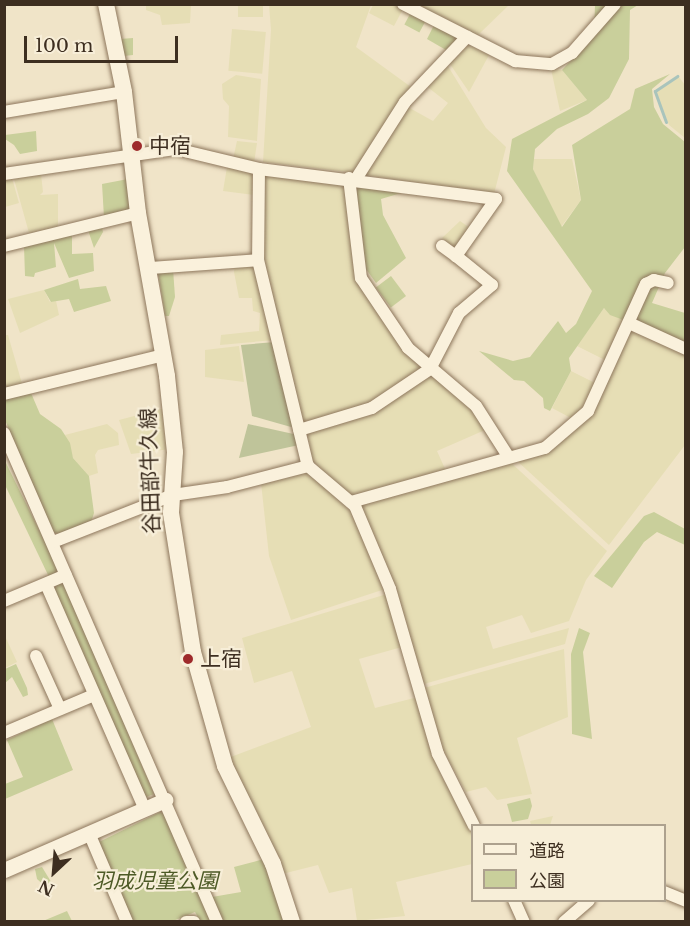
<!DOCTYPE html>
<meta charset="utf-8">
<style>
body{margin:0}
#map{position:relative;width:690px;height:926px;overflow:hidden;background:#f0e4c8;font-family:"Libre Baskerville","Noto Sans JP",serif}
div>[style]{position:absolute}
.farmland>*{inset:0;background:#e6deb5;transform-origin:0 0}
.green>*{inset:0;background:#c9cf9b;transform-origin:0 0}
.cemetery>*{inset:0;background:#bfc49a}
.stream>*{height:3px;margin:-1.5px;padding:0 1.5px;transform-origin:1.5px;border-radius:1.5px;background:#a9c4bc}
.roads{filter:drop-shadow(0 0 2px #8d765c) drop-shadow(0 0 2px #8d765c)}
.minor>*{height:12px;margin:-6px;padding:0 6px;transform-origin:6px;border-radius:6px;background:#faf1dc}
.tertiary>*{height:15px;margin:-7.5px;padding:0 7.5px;transform-origin:7.5px;border-radius:7.5px;background:#faf1dc}
.secondary>*{height:16px;margin:-8px;padding:0 8px;transform-origin:8px;border-radius:8px;background:#faf1dc}
.dots>*{width:16px;height:16px;translate:-50% -50%;box-sizing:border-box;border:3px solid #f7eed8;border-radius:50%}
span{translate:-50% -50%;white-space:nowrap;text-align:center;line-height:1.15;-webkit-text-stroke:4.5px #f7eed8;paint-order:stroke}
.poi-label{font-size:21px;color:#3d2e20}
.left{translate:0 -50%;text-align:left}
.street-label{font-size:21px;color:#3d2e20}
.park-label{font-size:21px;color:#4d5a26;font-style:italic}
.frame{position:absolute;inset:0;border:6px solid #3d2e20;pointer-events:none}
.legend{position:absolute;left:471px;top:824px;width:195px;height:78px;box-sizing:border-box;background:#f7eed8;border:2px solid #ada18e;margin:0;padding:8px 10px;list-style:none;font-size:18px;color:#3d2e20}
.legend li{display:flex;align-items:center;gap:12px;height:30px}
.legend b{width:30px;border:2px solid #ada18e}
.north{position:absolute;left:24px;top:842px;width:60px;height:60px;-webkit-text-stroke:4px #f7eed8;paint-order:stroke;rotate:206deg;font-size:16px;font-weight:700;line-height:24px;text-align:center;color:#3d2e20}
.north::after{content:'';display:block;margin:auto;width:21px;height:27px;background:#3d2e20;clip-path:polygon(50% 0,100% 100%,50% 72%,0 100%)}
.scale{position:absolute;left:24px;top:36px;width:154px;height:27px;box-sizing:border-box;border:3px solid #3d2e20;border-top:0;padding-left:8px;font-size:18px;line-height:21px;white-space:nowrap;color:#3d2e20;-webkit-text-stroke:4px #f7eed8;paint-order:stroke}
</style>
<div id="map">
<div class="farmland">
<i style="clip-path:polygon(146px 5px,191px 5px,190px 23px,162px 25px,160px 15px,146px 10px)"></i>
<i style="left:238px;top:5px;width:25px;height:12px"></i>
<i style="clip-path:polygon(269px 5px,371px 5px,356px 47px,411px 87px,356px 173px,263px 162px,271px 30px)"></i>
<i style="clip-path:polygon(373px 5px,393px 5px,403px 9px,394px 26px,369px 13px)"></i>
<i style="clip-path:polygon(412px 5px,509px 5px,477px 36px)"></i>
<i style="left:232px;top:29px;width:34px;height:42px;rotate:5deg"></i>
<i style="clip-path:polygon(467px 44px,489px 55px,469px 92px,448px 61px)"></i>
<i style="clip-path:polygon(446px 63px,486px 128px,506px 147px,494px 194px,365px 175px,406px 106px,433px 121px,448px 103px,425px 85px)"></i>
<i style="clip-path:polygon(551px 69px,562px 70px,587px 100px,560px 111px)"></i>
<i style="clip-path:polygon(236px 75px,261px 79px,257px 141px,228px 137px,229px 106px,223px 99px,222px 84px)"></i>
<i style="clip-path:polygon(679px 77px,685px 85px,685px 138px,669px 125px,655px 92px)"></i>
<i style="clip-path:polygon(237px 141px,257px 143px,254px 163px,233px 159px)"></i>
<i style="clip-path:polygon(534px 159px,572px 159px,581px 200px,561px 227px,533px 169px)"></i>
<i style="clip-path:polygon(227px 167px,254px 172px,254px 195px,223px 191px)"></i>
<i style="clip-path:polygon(263px 173px,345px 184px,356px 267px,421px 367px,420px 372px,373px 402px,305px 425px,286px 361px,263px 260px)"></i>
<i style="clip-path:polygon(41px 174px,43px 192px,40px 195px,58px 194px,58px 228px,29px 233px,14px 179px)"></i>
<i style="clip-path:polygon(12px 178px,19px 203px,5px 207px,4px 180px)"></i>
<i style="clip-path:polygon(460px 221px,470px 228px,457px 250px,442px 238px)"></i>
<i style="clip-path:polygon(258px 262px,274px 340px,220px 345px,221px 335px,259px 331px,260px 313px,253px 311px,252px 298px,239px 298px,234px 272px,235px 265px)"></i>
<i style="clip-path:polygon(44px 290px,50px 302px,56px 301px,59px 315px,20px 333px,8px 299px)"></i>
<i style="clip-path:polygon(604px 308px,625px 320px,607px 361px,577px 346px)"></i>
<i style="clip-path:polygon(630px 329px,685px 353px,685px 445px,609px 545px,516px 460px,580px 424px)"></i>
<i style="clip-path:polygon(5px 335px,8px 335px,23px 387px,5px 391px)"></i>
<i style="clip-path:polygon(239px 346px,244px 382px,205px 377px,205px 350px)"></i>
<i style="clip-path:polygon(571px 371px,595px 383px,578px 416px,571px 418px,552px 408px)"></i>
<i style="clip-path:polygon(427px 375px,433px 375px,474px 412px,485px 430px,437px 451px,446px 471px,351px 496px,314px 467px,307px 432px)"></i>
<i style="clip-path:polygon(165px 408px,170px 449px,131px 454px,119px 420px)"></i>
<i style="clip-path:polygon(107px 424px,118px 433px,119px 445px,98px 450px,95px 455px,98px 473px,89px 476px,73px 458px,65px 435px)"></i>
<i style="clip-path:polygon(508px 460px,607px 551px,586px 580px,569px 621px,531px 633px,522px 615px,486px 627px,493px 649px,569px 628px,565px 644px,424px 684px,395px 586px,359px 504px)"></i>
<i style="clip-path:polygon(310px 471px,353px 508px,385px 589px,291px 620px,269px 556px,261px 483px)"></i>
<i style="clip-path:polygon(387px 594px,402px 647px,359px 659px,375px 708px,418px 697px,439px 771px,472px 832px,472px 864px,396px 882px,405px 916px,357px 921px,352px 888px,329px 893px,318px 865px,282px 874px,228px 758px,311px 727px,292px 671px,254px 683px,242px 638px)"></i>
<i style="clip-path:polygon(4px 634px,17px 662px,5px 668px,4px 668px)"></i>
<i style="clip-path:polygon(564px 649px,568px 717px,517px 738px,532px 794px,497px 800px,486px 787px,466px 792px,441px 746px,424px 688px)"></i>
<i style="clip-path:polygon(553px 816px,550px 825px,531px 825px,530px 821px)"></i>
</div>
<div class="green">
<i style="clip-path:polygon(595px 5px,638px 5px,630px 10px,629px 59px,609px 98px,588px 114px,557px 129px,535px 149px,533px 169px,562px 227px,581px 200px,572px 145px,630px 109px,635px 89px,670px 74px,652px 89px,654px 107px,663px 124px,685px 142px,685px 247px,665px 273px,652px 303px,685px 313px,685px 343px,610px 315px,604px 308px,569px 358px,571px 371px,550px 411px,544px 408px,543px 398px,524px 381px,514px 380px,479px 351px,513px 361px,530px 357px,558px 321px,566px 333px,576px 324px,592px 291px,507px 171px,512px 139px,587px 100px,562px 70px,594px 36px)"></i>
<i style="left:410px;top:14px;width:17px;height:12px;rotate:28deg"></i>
<i style="clip-path:polygon(434px 25px,459px 38px,446px 50px,427px 39px)"></i>
<i style="clip-path:polygon(133px 38px,133px 55px,124px 56px,120px 39px)"></i>
<i style="clip-path:polygon(36px 131px,37px 151px,20px 154px,14px 145px,5px 139px,5px 135px)"></i>
<i style="clip-path:polygon(128px 179px,132px 209px,104px 217px,102px 184px)"></i>
<i style="clip-path:polygon(356px 185px,411px 190px,381px 199px,383px 215px,406px 258px,376px 283px,366px 269px)"></i>
<i style="clip-path:polygon(102px 228px,103px 232px,94px 248px,88px 230px)"></i>
<i style="clip-path:polygon(72px 234px,72px 254px,93px 253px,94px 271px,69px 278px,54px 243px,56px 267px,35px 273px,34px 277px,25px 276px,24px 246px)"></i>
<i style="clip-path:polygon(173px 269px,175px 297px,169px 316px,165px 316px,158px 272px)"></i>
<i style="left:391px;top:276px;width:25px;height:19px;rotate:53deg"></i>
<i style="clip-path:polygon(78px 279px,80px 289px,106px 286px,111px 301px,74px 312px,69px 299px,51px 302px,44px 290px)"></i>
<i style="clip-path:polygon(31px 393px,40px 414px,61px 429px,70px 443px,73px 458px,89px 476px,94px 513px,91px 522px,59px 534px,53px 532px,5px 420px,4px 398px)"></i>
<i style="clip-path:polygon(5px 461px,58px 568px,56px 574px,49px 577px,5px 485px)"></i>
<i style="clip-path:polygon(654px 512px,685px 529px,685px 545px,657px 532px,644px 542px,612px 588px,594px 576px,644px 516px)"></i>
<i style="clip-path:polygon(59px 582px,65px 585px,154px 794px,146px 797px,53px 590px)"></i>
<i style="clip-path:polygon(579px 628px,590px 633px,583px 652px,592px 739px,572px 734px,571px 654px)"></i>
<i style="clip-path:polygon(16px 664px,27px 688px,28px 695px,23px 697px,12px 677px,5px 683px,5px 669px)"></i>
<i style="clip-path:polygon(52px 719px,73px 770px,5px 799px,5px 784px,23px 777px,7px 740px)"></i>
<i style="clip-path:polygon(530px 798px,532px 806px,528px 819px,512px 822px,507px 804px)"></i>
<i style="clip-path:polygon(160px 812px,165px 814px,212px 921px,200px 921px,195px 912px,173px 921px,133px 921px,99px 842px)"></i>
<i style="clip-path:polygon(264px 859px,286px 921px,223px 921px,212px 897px,241px 892px,234px 867px)"></i>
<i style="clip-path:polygon(42px 867px,53px 885px,47px 888px,37px 879px,35px 869px)"></i>
<i style="clip-path:polygon(67px 911px,72px 921px,43px 921px)"></i>
</div>
<div class="cemetery">
<i style="clip-path:polygon(275px 342px,294px 425px,291px 427px,252px 416px,241px 345px)"></i>
<i style="clip-path:polygon(248px 424px,298px 435px,299px 445px,239px 458px)"></i>
</div>
<div class="stream">
<i style="left:666px;top:122px;width:33px;rotate:-110deg"></i>
<i style="left:655px;top:91px;width:27px;rotate:-34deg"></i>
</div>
<div class="roads">
<div class="minor">
<i style="left:403px;top:4px;width:126px;rotate:27deg"></i>
<i style="left:515px;top:61px;width:37px;rotate:5deg"></i>
<i style="left:552px;top:64px;width:23px;rotate:-29deg"></i>
<i style="left:572px;top:53px;width:65px;rotate:-48.7deg"></i>
<i style="left:4px;top:112px;width:122px;rotate:-9.5deg"></i>
<i style="left:259px;top:169px;width:91px;rotate:90.6deg"></i>
<i style="left:258px;top:260px;width:212px;rotate:76.4deg"></i>
<i style="left:4px;top:174px;width:174px;rotate:-8.3deg"></i>
<i style="left:176px;top:149px;width:85px;rotate:13.5deg"></i>
<i style="left:259px;top:169px;width:239px;rotate:7.2deg"></i>
<i style="left:496px;top:199px;width:70px;rotate:125.1deg"></i>
<i style="left:456px;top:256px;width:46px;rotate:38.9deg"></i>
<i style="left:492px;top:285px;width:43px;rotate:139.7deg"></i>
<i style="left:459px;top:313px;width:63px;rotate:117.4deg"></i>
<i style="left:430px;top:369px;width:70px;rotate:146.1deg"></i>
<i style="left:372px;top:408px;width:76px;rotate:163.2deg"></i>
<i style="left:349px;top:178px;width:101px;rotate:83.2deg"></i>
<i style="left:361px;top:278px;width:84px;rotate:56.1deg"></i>
<i style="left:408px;top:348px;width:89px;rotate:40.5deg"></i>
<i style="left:476px;top:406px;width:59px;rotate:57.4deg"></i>
<i style="left:356px;top:179px;width:91px;rotate:-57.5deg"></i>
<i style="left:405px;top:102px;width:90px;rotate:-46.4deg"></i>
<i style="left:4px;top:246px;width:138px;rotate:-13.8deg"></i>
<i style="left:442px;top:246px;width:17px;rotate:36deg"></i>
<i style="left:150px;top:268px;width:108px;rotate:-4.2deg"></i>
<i style="left:629px;top:323px;width:63px;rotate:24.5deg"></i>
<i style="left:4px;top:394px;width:165px;rotate:-13.7deg"></i>
<i style="left:4px;top:433px;width:533px;rotate:66.46deg"></i>
<i style="left:351px;top:502px;width:201px;rotate:-15.6deg"></i>
<i style="left:545px;top:448px;width:57px;rotate:-40.7deg"></i>
<i style="left:588px;top:411px;width:140px;rotate:-65.5deg"></i>
<i style="left:646px;top:284px;width:9px;rotate:-27deg"></i>
<i style="left:654px;top:280px;width:14px;rotate:12deg"></i>
<i style="left:53px;top:542px;width:129px;rotate:-21.4deg"></i>
<i style="left:173px;top:495px;width:55px;rotate:-8.4deg"></i>
<i style="left:227px;top:487px;width:84px;rotate:-14.5deg"></i>
<i style="left:308px;top:466px;width:62px;rotate:40.4deg"></i>
<i style="left:355px;top:506px;width:90px;rotate:67.1deg"></i>
<i style="left:390px;top:589px;width:172px;rotate:73.8deg"></i>
<i style="left:438px;top:754px;width:80px;rotate:63.4deg"></i>
<i style="left:46px;top:584px;width:246px;rotate:66.3deg"></i>
<i style="left:4px;top:601px;width:67px;rotate:-22.8deg"></i>
<i style="left:36px;top:656px;width:58px;rotate:65.6deg"></i>
<i style="left:4px;top:733px;width:98px;rotate:-22.9deg"></i>
<i style="left:89px;top:833px;width:97px;rotate:66.9deg"></i>
<i style="left:664px;top:892px;width:24px;rotate:22deg"></i>
<i style="left:514px;top:900px;width:24px;rotate:66deg"></i>
<i style="left:186px;top:922px;width:8px"></i>
<i style="left:564px;top:922px;width:33px;rotate:-41deg"></i>
</div>
<div class="tertiary">
<i style="left:4px;top:870px;width:176px;rotate:-23.5deg"></i>
</div>
<div class="secondary">
<i style="left:106px;top:4px;width:90px;rotate:78.4deg"></i>
<i style="left:124px;top:92px;width:122px;rotate:83.4deg"></i>
<i style="left:138px;top:213px;width:166px;rotate:79.9deg"></i>
<i style="left:167px;top:376px;width:76px;rotate:84deg"></i>
<i style="left:175px;top:452px;width:61px;rotate:93.8deg"></i>
<i style="left:171px;top:513px;width:141px;rotate:81deg"></i>
<i style="left:193px;top:652px;width:118px;rotate:74.3deg"></i>
<i style="left:225px;top:766px;width:109px;rotate:63.9deg"></i>
<i style="left:273px;top:864px;width:61px;rotate:71.9deg"></i>
</div>
</div>
<div class="dots">
<i style="left:137px;top:146px;background:#9e2a2b"></i>
<i style="left:188px;top:659px;background:#9e2a2b"></i>
</div>
<div class="poi-label">
<span class="left" style="left:149px;top:146px">中宿</span>
<span class="left" style="left:200px;top:659px">上宿</span>
</div>
<div class="street-label">
<span style="left:150px;top:471px;rotate:-92deg">谷田部牛久線</span>
</div>
<div class="park-label">
<span style="left:155px;top:881px">羽成児童公園</span>
</div>
<div class="frame"></div>
<ul class="legend">
<li><b style="height:8px;background:#faf1dc"></b>道路</li>
<li><b style="height:16px;background:#c9cf9b"></b>公園</li>
</ul>
<div class="north">N</div>
<div class="scale">100 m</div>
</div>
